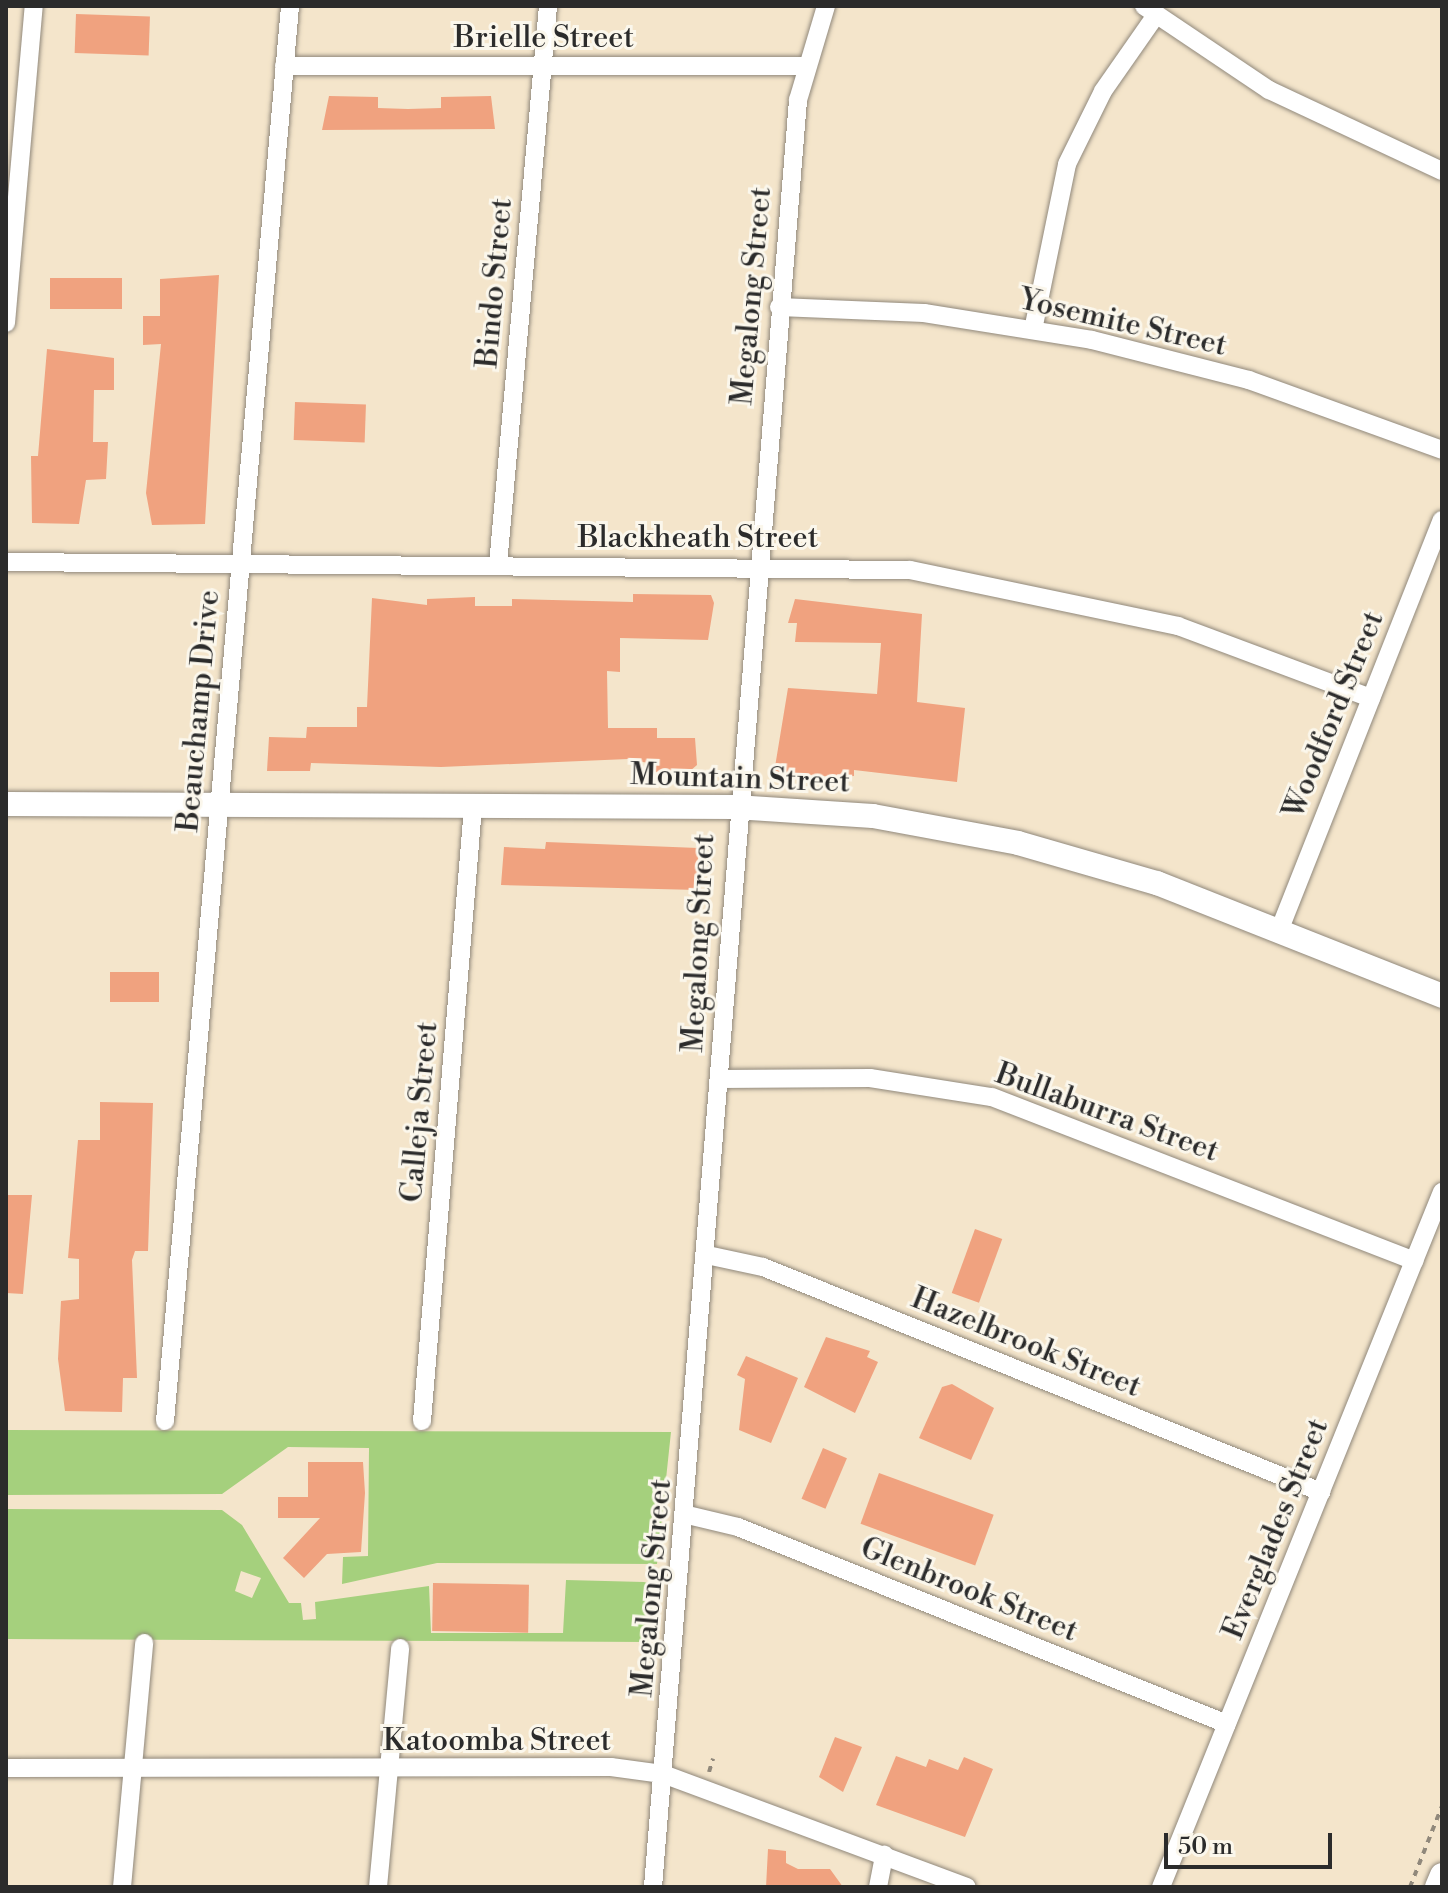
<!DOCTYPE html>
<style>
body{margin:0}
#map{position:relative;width:1448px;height:1893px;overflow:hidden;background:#f4e5cb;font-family:"Libre Bodoni",serif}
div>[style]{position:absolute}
.green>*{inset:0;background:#a5d07d}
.building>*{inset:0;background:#f0a27f;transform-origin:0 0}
.path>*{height:4px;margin-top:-2px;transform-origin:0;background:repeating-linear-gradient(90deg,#90887b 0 6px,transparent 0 12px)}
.roads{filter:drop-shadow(0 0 2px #90887b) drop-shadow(0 0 2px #90887b)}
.minor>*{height:18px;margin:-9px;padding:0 9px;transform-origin:9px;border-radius:9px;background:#fff}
.tertiary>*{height:24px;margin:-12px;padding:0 12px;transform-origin:12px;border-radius:12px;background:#fff}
span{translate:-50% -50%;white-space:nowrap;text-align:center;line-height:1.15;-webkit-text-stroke:6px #fbf7ec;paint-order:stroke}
.street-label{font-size:30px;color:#2b2b2b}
.frame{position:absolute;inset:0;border:8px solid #2b2b2b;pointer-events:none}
.scale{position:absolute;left:1164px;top:1833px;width:168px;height:36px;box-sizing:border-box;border:4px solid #2b2b2b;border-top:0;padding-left:10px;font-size:24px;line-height:28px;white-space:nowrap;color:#2b2b2b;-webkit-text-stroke:6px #fbf7ec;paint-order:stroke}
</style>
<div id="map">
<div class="green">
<i style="clip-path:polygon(6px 1430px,671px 1432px,657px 1564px,437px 1563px,342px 1584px,343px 1557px,368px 1556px,369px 1448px,288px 1447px,222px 1494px,6px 1495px)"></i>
<i style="clip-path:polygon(evenodd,6px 1509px,222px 1510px,242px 1525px,289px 1603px,301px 1603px,303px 1620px,316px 1619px,315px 1602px,429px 1586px,431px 1633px,563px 1633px,566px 1580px,644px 1582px,655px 1585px,648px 1642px,6px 1639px,6px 1509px,241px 1571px,261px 1578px,252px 1598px,235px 1591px,241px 1571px)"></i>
</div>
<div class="building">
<i style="left:76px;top:14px;width:74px;height:39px;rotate:2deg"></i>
<i style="clip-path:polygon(329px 96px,378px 97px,378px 108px,408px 109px,441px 108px,441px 97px,491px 96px,495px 129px,322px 130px)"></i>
<i style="clip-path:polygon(219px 275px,205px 524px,152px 525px,146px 493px,161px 344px,143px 345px,143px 316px,160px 316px,160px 279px)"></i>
<i style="left:50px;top:278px;width:72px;height:31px"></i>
<i style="clip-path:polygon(47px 349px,114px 358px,114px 390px,94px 390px,93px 442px,108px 442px,106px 479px,86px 480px,79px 524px,32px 523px,31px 456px,38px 456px)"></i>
<i style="left:295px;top:402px;width:71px;height:38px;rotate:2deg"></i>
<i style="clip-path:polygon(633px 594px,711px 595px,714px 603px,708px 640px,620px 638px,620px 672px,607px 671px,608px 728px,657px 728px,657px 738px,695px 738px,697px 765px,690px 771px,653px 772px,653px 764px,628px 759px,441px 767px,311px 763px,310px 771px,267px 771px,269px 737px,306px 738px,307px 727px,357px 727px,357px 707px,367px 707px,372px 598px,427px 605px,427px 599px,475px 597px,475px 606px,512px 606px,512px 599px,633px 602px)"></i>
<i style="clip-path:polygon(795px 599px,922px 614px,917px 702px,965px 708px,957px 782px,854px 770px,854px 776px,839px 777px,774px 773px,788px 688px,877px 694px,881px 643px,795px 642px,797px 623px,788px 623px)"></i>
<i style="clip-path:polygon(546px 842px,698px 848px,698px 890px,501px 885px,504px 847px,545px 849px)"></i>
<i style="left:110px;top:972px;width:49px;height:30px"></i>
<i style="clip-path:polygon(100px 1102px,153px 1103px,148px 1251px,135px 1251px,132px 1260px,137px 1378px,123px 1378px,122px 1412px,65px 1411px,58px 1359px,61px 1301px,79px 1299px,79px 1259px,68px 1258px,78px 1140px,100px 1140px)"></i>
<i style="clip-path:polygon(6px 1195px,32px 1195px,23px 1294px,6px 1293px)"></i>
<i style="left:975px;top:1229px;width:29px;height:68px;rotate:20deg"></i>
<i style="clip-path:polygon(826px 1337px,870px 1351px,867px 1357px,878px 1362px,855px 1413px,804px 1387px)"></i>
<i style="clip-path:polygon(746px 1356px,798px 1378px,771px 1443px,739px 1430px,745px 1379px,737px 1375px)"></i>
<i style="clip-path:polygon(952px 1384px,994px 1408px,971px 1460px,919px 1438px,942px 1387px)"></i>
<i style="left:823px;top:1448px;width:26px;height:55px;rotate:23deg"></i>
<i style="clip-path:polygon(308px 1462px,363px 1462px,365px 1493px,361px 1552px,327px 1554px,304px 1578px,283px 1558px,320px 1518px,278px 1518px,278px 1497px,308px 1497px)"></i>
<i style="left:879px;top:1473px;width:122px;height:54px;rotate:20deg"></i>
<i style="left:433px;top:1583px;width:96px;height:48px;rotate:1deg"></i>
<i style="clip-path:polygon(835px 1737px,862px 1747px,843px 1792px,819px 1777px)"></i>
<i style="clip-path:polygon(896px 1756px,926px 1767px,929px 1759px,958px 1770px,964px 1757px,993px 1769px,965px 1837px,876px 1805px)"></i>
<i style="clip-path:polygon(768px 1849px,786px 1851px,786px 1863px,798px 1869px,830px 1869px,843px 1887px,766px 1887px)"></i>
</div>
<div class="path">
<i style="left:709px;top:1772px;width:14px;rotate:-73deg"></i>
<i style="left:1410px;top:1887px;width:87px;rotate:-68.4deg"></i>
</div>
<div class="roads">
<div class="minor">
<i style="left:1144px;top:6px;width:151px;rotate:33.9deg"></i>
<i style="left:1269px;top:90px;width:191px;rotate:25.1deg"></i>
<i style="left:284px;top:66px;width:520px"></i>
<i style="left:779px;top:307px;width:145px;rotate:2.4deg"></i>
<i style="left:924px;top:313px;width:170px;rotate:9.1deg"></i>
<i style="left:1092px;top:340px;width:162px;rotate:14.3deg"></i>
<i style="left:1249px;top:380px;width:205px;rotate:19.9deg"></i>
<i style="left:6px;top:323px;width:318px;rotate:-85deg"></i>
<i style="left:1033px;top:330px;width:169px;rotate:-78.4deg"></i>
<i style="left:1067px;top:164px;width:81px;rotate:-63.7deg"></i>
<i style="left:1103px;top:91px;width:93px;rotate:-55.1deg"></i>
<i style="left:6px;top:562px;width:904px;rotate:0.51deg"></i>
<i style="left:910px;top:570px;width:274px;rotate:11.8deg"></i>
<i style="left:1178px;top:626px;width:206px;rotate:20.5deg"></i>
<i style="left:498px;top:565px;width:561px;rotate:-84.89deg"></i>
<i style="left:1279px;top:931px;width:442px;rotate:-68.4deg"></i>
<i style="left:719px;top:1079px;width:151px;rotate:-0.4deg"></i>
<i style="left:870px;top:1078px;width:123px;rotate:8.9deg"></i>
<i style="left:992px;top:1097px;width:453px;rotate:21.2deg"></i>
<i style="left:707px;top:1255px;width:57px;rotate:12.1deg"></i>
<i style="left:763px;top:1267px;width:602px;rotate:21.96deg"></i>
<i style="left:165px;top:1421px;width:1421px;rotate:-84.95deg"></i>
<i style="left:422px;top:1421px;width:616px;rotate:-85.25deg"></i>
<i style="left:688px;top:1515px;width:51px;rotate:13.5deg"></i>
<i style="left:738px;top:1527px;width:527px;rotate:21.94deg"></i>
<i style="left:6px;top:1768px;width:605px;rotate:-0.09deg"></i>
<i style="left:611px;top:1767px;width:52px;rotate:7.7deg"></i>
<i style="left:663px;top:1774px;width:324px;rotate:20.4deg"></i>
<i style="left:122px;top:1887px;width:245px;rotate:-84.8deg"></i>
<i style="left:378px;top:1887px;width:240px;rotate:-84.7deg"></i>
<i style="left:653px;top:1887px;width:1793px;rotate:-85.36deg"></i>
<i style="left:798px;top:100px;width:98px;rotate:-73.4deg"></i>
<i style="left:878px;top:1887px;width:33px;rotate:-79deg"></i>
<i style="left:1161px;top:1887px;width:750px;rotate:-67.99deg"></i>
</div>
<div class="tertiary">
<i style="left:6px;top:804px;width:729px;rotate:0.24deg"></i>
<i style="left:735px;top:807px;width:138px;rotate:3.7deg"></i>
<i style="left:873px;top:816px;width:147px;rotate:10.5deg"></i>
<i style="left:1018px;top:843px;width:145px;rotate:16.1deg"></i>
<i style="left:1157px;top:883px;width:307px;rotate:21.6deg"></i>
<i style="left:1437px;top:1887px;width:13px;rotate:-67deg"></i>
</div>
</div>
<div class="street-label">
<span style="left:544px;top:38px">Brielle Street</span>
<span style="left:495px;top:283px;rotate:-85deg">Bindo Street</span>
<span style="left:752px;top:296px;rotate:-85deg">Megalong Street</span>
<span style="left:1123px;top:323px;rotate:13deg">Yosemite Street</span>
<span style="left:698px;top:538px">Blackheath Street</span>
<span style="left:199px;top:711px;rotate:-85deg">Beauchamp Drive</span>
<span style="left:1334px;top:715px;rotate:-68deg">Woodford Street</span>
<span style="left:740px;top:779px;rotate:2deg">Mountain Street</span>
<span style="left:699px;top:943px;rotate:-87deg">Megalong Street</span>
<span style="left:420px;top:1112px;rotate:-85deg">Calleja Street</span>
<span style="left:1107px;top:1113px;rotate:20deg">Bullaburra Street</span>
<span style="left:1026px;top:1343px;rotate:22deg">Hazelbrook Street</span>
<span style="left:1276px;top:1529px;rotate:-68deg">Everglades Street</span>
<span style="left:652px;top:1588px;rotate:-85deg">Megalong Street</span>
<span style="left:969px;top:1590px;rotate:22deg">Glenbrook Street</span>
<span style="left:497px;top:1741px">Katoomba Street</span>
</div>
<div class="frame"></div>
<div class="scale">50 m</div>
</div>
